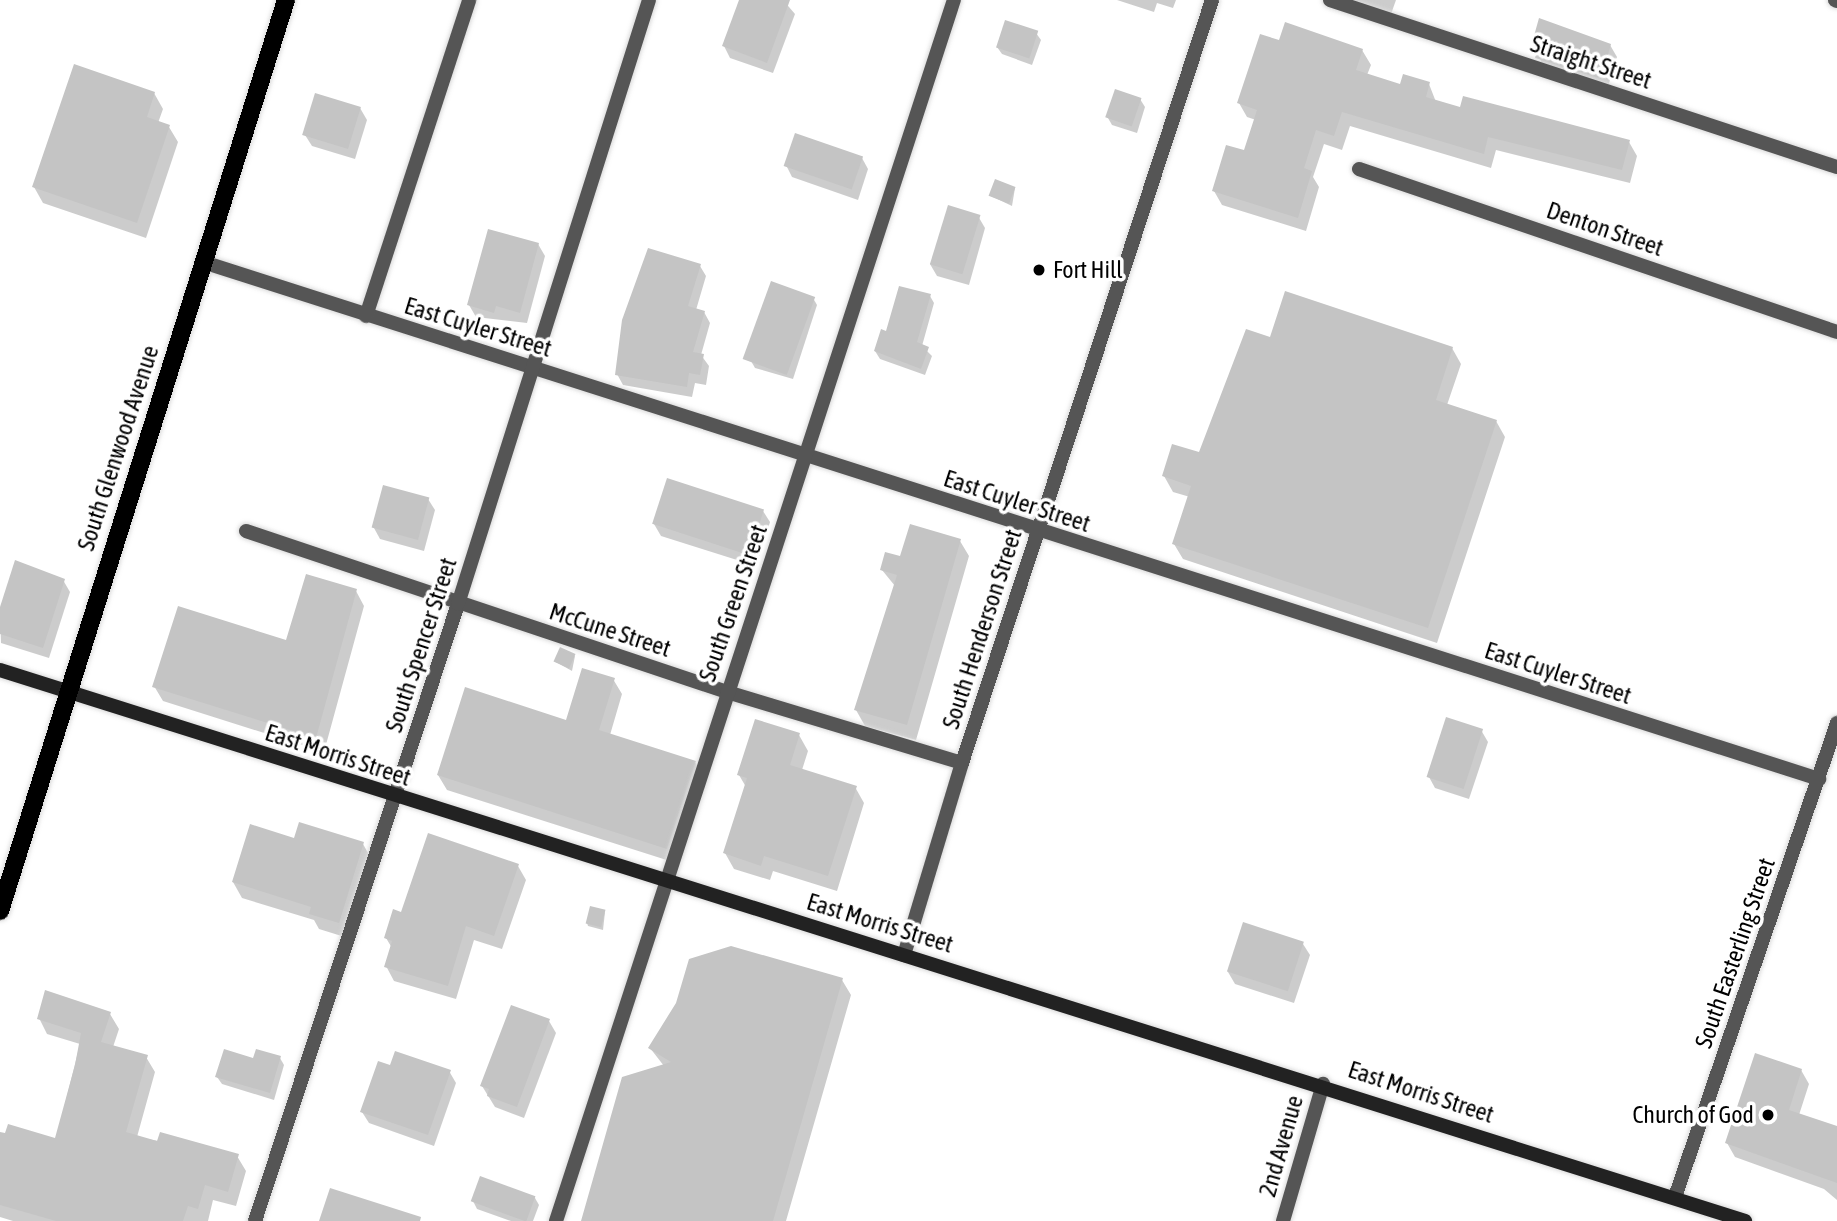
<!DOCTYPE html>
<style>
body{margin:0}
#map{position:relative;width:1837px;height:1221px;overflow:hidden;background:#fff;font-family:"Asap Condensed",sans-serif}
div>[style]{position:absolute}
.shadow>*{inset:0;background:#0003}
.building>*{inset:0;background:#c4c4c4;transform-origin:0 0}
.roads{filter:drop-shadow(0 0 2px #dbdbdb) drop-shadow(0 0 2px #dbdbdb)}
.street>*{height:14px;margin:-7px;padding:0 7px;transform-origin:7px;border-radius:7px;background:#555}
.secondary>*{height:14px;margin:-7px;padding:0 7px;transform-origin:7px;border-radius:7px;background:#222}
.primary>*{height:18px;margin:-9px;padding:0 9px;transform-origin:9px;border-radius:9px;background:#000}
.dots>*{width:19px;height:19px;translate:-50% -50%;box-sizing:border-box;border:4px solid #fff;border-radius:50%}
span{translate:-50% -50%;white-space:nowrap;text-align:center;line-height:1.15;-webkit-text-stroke:7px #fff;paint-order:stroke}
.street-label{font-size:24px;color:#000}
.poi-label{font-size:24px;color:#000}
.left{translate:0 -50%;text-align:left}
.right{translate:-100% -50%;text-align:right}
</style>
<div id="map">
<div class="shadow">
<i style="clip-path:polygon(741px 0,783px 0,795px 14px,773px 73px,730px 58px,724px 46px)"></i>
<i style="clip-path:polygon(1117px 0,1176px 0,1173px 8px,1157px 3px,1154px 12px)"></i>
<i style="clip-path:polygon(1343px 0,1396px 0,1390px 17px)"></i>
<i style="clip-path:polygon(1036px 33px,1041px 40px,1032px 65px,1002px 54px,997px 47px)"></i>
<i style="clip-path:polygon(1280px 42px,1362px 50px,1371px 65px,1367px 75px,1401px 86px,1429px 84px,1436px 102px,1462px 110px,1629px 142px,1637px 156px,1630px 183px,1496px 150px,1491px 168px,1350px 126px,1342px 150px,1324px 144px,1313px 177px,1319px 187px,1306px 231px,1222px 205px,1214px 191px,1246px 152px,1256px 120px,1247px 117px,1239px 103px)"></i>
<i style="clip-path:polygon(1534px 43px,1610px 45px,1617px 57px,1607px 90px,1544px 69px)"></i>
<i style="clip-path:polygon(154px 93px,163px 109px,158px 123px,169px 127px,178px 142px,146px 238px,43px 203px,34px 187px)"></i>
<i style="clip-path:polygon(1140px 99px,1145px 107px,1137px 133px,1112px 125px,1108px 118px)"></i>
<i style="clip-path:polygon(360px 108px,367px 120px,355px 159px,312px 146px,305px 135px)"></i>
<i style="clip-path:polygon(862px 158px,868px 169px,858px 200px,792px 177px,786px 165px)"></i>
<i style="clip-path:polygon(1015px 188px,1012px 206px,991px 196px)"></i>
<i style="clip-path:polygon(978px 216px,985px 228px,969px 285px,937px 276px,930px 264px)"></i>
<i style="clip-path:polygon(538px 244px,545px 256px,527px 323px,476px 317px,469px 305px)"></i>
<i style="clip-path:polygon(700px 266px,706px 276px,696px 310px,704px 312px,710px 323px,701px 355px,709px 366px,706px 385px,695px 383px,692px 397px,623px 385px,617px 374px)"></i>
<i style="clip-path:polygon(930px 296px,934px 303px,922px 346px,932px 356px,925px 375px,880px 359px,875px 351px,887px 333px)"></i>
<i style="clip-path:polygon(813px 298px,817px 305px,793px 379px,755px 368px,751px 361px)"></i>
<i style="clip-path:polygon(1271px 339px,1452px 348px,1461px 364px,1447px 405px,1496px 421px,1505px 437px,1437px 643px,1183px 559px,1174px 544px,1190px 497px,1173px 492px,1164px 476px,1201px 455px)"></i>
<i style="clip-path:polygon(428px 499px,435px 510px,424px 551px,380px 539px,374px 528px)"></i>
<i style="clip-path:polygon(763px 511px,770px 522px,756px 566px,661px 536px,654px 524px)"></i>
<i style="clip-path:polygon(960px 541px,969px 556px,916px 740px,865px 726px,856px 710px,895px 586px,882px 570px)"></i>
<i style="clip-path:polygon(63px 580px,70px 592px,49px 658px,1px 643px,0 613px)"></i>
<i style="clip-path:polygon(356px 591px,364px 606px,324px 752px,163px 701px,154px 686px,287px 642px)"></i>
<i style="clip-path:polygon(575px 656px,572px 671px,556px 662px)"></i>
<i style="clip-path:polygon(613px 679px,622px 694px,610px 735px,695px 762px,704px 778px,676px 863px,447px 790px,438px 775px,568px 722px)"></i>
<i style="clip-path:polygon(1481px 730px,1488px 742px,1469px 799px,1435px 788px,1429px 777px)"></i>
<i style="clip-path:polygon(799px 735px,808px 751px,802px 770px,855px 787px,864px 803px,837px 891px,773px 871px,770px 880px,734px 869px,725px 853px,746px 787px,739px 775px)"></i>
<i style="clip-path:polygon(295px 840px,363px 844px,372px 860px,348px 938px,319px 929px,314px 920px,242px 898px,233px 882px)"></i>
<i style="clip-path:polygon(518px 866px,526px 880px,502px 949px,474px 940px,456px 999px,394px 981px,386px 966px,392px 948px,386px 938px,402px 914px)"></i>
<i style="clip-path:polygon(605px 912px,603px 930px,588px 926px,587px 923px)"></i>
<i style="clip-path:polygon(1303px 944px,1310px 955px,1294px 1003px,1235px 984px,1228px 972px)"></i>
<i style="clip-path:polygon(842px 980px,851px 995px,786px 1221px,583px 1221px,664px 1066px,650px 1048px)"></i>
<i style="clip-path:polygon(110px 1014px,119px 1029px,113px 1047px,146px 1057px,155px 1072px,137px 1137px,237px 1156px,246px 1171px,236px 1206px,213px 1200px,208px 1221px,13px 1221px,0 1217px,0 1133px,56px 1140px,80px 1044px,47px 1034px,39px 1018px)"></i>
<i style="clip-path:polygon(549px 1021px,556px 1033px,524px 1118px,495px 1107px,482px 1086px)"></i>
<i style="clip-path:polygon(280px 1058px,284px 1065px,274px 1100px,222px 1084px,217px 1077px)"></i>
<i style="clip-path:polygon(391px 1067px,449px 1071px,456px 1083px,434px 1146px,369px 1123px,362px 1112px)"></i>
<i style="clip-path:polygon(1801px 1070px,1809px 1084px,1799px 1115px,1837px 1128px,1837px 1200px,1824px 1189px,1735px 1157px,1727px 1143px)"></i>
<i style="clip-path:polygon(535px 1198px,539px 1205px,533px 1221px,511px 1221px,477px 1209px,473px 1201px)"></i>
</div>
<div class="building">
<i style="clip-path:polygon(739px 0,790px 0,767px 63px,722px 46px)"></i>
<i style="clip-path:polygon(1539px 18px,1611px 44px,1601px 79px,1535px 58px,1539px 45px,1532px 43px)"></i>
<i style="left:1005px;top:20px;width:35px;height:29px;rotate:18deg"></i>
<i style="clip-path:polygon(1285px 22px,1363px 49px,1356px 70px,1400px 84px,1403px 74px,1430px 82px,1426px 97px,1460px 107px,1463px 96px,1630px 140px,1622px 170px,1488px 137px,1484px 154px,1342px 112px,1334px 136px,1316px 130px,1304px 168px,1312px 171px,1298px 218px,1212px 191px,1226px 145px,1244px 150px,1257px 110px,1237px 103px,1260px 34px,1279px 40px)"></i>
<i style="clip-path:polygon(74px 64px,155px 92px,147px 117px,170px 125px,137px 223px,32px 187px)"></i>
<i style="left:1115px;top:89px;width:28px;height:30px;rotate:19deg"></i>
<i style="left:315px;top:93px;width:48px;height:44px;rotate:17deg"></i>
<i style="left:795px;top:133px;width:72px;height:35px;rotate:19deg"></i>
<i style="left:995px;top:179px;width:22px;height:18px;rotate:21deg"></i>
<i style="left:948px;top:205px;width:34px;height:62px;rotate:17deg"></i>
<i style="clip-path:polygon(488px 229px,539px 243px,520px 313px,496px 306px,494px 313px,467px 305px)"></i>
<i style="clip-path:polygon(648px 248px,701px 264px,688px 306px,705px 311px,693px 352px,704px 354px,700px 375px,689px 373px,687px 387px,615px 375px,622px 320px)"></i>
<i style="left:771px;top:281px;width:47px;height:83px;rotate:20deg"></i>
<i style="clip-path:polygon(899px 286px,931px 294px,917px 342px,929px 347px,921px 369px,874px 351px,881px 329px,886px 331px)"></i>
<i style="clip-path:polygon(1285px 291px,1453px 347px,1436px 400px,1497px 420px,1428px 628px,1172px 544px,1191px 486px,1162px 476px,1172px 444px,1199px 452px,1246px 329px,1270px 337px)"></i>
<i style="left:667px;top:478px;width:102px;height:48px;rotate:18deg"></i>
<i style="left:383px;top:485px;width:48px;height:44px;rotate:15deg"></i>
<i style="clip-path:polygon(910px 524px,961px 539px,907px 725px,854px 710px,897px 575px,880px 570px,885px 552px,900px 556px)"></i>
<i style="clip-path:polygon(15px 560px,65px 579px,43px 648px,0 634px,0 607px)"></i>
<i style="clip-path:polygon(306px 574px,357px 589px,316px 738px,152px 687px,178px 606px,286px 640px)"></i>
<i style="left:560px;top:647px;width:17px;height:16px;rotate:24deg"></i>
<i style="clip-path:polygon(582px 668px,615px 678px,599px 730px,696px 761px,667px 849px,437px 775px,465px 687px,566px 720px)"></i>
<i style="left:1446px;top:717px;width:39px;height:63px;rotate:18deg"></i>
<i style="clip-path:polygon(755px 719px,800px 733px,790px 765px,857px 786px,828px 876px,764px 856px,761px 866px,723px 853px,747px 778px,737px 775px)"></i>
<i style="clip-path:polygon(299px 822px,364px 842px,339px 923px,309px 914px,311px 907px,232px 882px,250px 824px,294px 838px)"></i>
<i style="clip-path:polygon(428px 833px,519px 864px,494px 936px,466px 926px,448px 986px,384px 967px,392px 941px,384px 938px,393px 909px,401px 912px)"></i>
<i style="left:590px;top:906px;width:16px;height:18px;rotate:14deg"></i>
<i style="left:1243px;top:922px;width:64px;height:52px;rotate:18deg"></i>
<i style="clip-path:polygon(731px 946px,843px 978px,773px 1221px,581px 1221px,622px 1077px,671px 1062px,648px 1048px,676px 1003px,689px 959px)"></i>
<i style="clip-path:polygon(45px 990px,111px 1012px,101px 1042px,148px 1055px,126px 1132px,157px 1141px,160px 1132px,239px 1154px,228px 1192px,205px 1185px,198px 1209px,188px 1206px,183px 1221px,56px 1221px,0 1205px,0 1132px,5px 1133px,8px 1124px,55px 1138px,75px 1065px,81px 1033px,37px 1019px)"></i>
<i style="clip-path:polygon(511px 1005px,550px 1019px,517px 1107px,487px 1096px,489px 1089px,480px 1086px)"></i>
<i style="clip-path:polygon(224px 1049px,253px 1058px,256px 1049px,281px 1056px,270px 1093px,215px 1077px)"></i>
<i style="clip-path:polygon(395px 1051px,451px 1070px,428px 1135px,360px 1112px,378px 1061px,390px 1065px)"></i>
<i style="clip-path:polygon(1755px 1053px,1802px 1069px,1789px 1110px,1837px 1126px,1837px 1183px,1725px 1143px)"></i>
<i style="left:480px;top:1176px;width:59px;height:27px;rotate:20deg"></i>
<i style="clip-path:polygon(330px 1188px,421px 1217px,420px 1221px,319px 1221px)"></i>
</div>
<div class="roads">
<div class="street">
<i style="left:1330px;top:0;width:534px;rotate:18.23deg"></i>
<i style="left:1835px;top:0;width:2px;rotate:27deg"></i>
<i style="left:1359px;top:169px;width:505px;rotate:18.83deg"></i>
<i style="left:203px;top:262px;width:1697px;rotate:17.74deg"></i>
<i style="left:366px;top:316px;width:332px;rotate:-71.9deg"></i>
<i style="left:246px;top:531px;width:507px;rotate:18.51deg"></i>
<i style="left:727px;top:692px;width:245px;rotate:16.8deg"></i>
<i style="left:904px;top:955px;width:201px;rotate:-73.2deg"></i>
<i style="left:962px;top:763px;width:803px;rotate:-71.86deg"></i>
<i style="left:1675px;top:1197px;width:501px;rotate:-71.13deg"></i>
<i style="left:255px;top:1221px;width:650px;rotate:-71.79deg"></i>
<i style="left:458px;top:604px;width:633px;rotate:-72.45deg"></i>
<i style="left:556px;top:1221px;width:1284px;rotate:-71.95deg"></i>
<i style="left:1283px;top:1221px;width:143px;rotate:-73.7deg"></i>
</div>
<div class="secondary">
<i style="left:0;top:670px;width:1830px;rotate:17.52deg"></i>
</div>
<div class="primary">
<i style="left:0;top:911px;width:955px;rotate:-72.57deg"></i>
</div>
</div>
<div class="dots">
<i style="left:1039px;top:270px;background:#000"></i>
<i style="left:1768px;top:1115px;background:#000"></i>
</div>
<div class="street-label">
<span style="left:1591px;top:62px;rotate:18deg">Straight Street</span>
<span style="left:1605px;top:229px;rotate:19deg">Denton Street</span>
<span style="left:478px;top:327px;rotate:17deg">East Cuyler Street</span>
<span style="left:118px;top:448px;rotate:-72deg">South Glenwood Avenue</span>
<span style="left:1017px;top:501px;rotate:18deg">East Cuyler Street</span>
<span style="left:733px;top:603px;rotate:-71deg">South Green Street</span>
<span style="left:982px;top:629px;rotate:-72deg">South Henderson Street</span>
<span style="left:610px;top:630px;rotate:18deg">McCune Street</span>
<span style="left:421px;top:645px;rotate:-72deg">South Spencer Street</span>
<span style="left:1558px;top:673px;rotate:18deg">East Cuyler Street</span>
<span style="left:338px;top:755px;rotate:18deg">East Morris Street</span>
<span style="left:880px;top:923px;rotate:17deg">East Morris Street</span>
<span style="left:1735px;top:953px;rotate:-71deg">South Easterling Street</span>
<span style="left:1421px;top:1092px;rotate:18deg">East Morris Street</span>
<span style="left:1281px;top:1146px;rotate:-74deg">2nd Avenue</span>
</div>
<div class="poi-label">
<span class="left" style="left:1053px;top:270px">Fort Hill</span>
<span class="right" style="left:1754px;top:1115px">Church of God</span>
</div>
</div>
